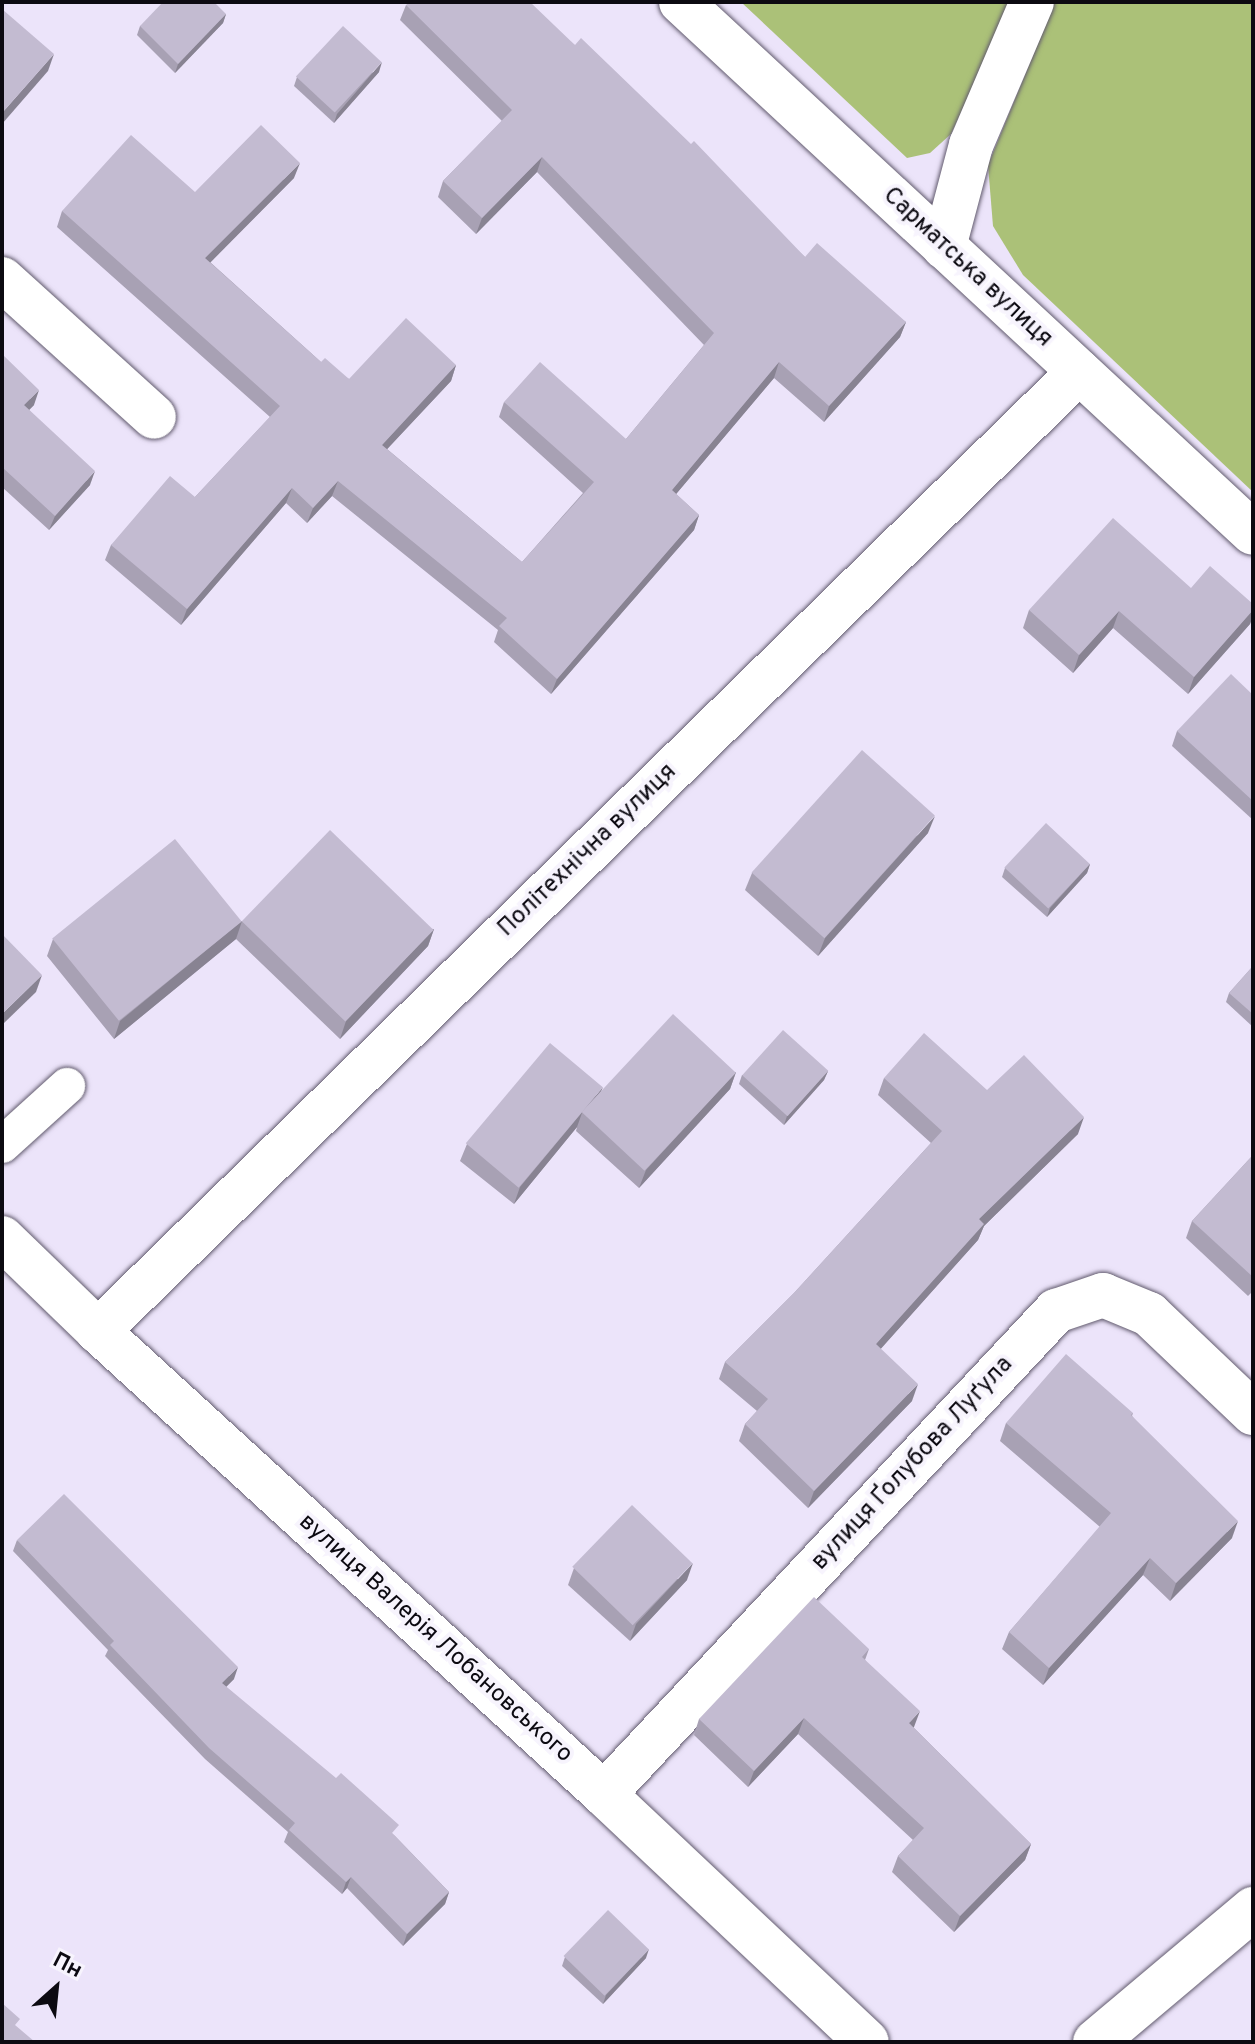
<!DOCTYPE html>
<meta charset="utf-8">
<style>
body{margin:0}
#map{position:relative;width:1255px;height:2044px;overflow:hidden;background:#ece4fa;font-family:Overpass,sans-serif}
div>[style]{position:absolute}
.green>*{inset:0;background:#abc178}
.roads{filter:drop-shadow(0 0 2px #625b6e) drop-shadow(0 0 2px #625b6e)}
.service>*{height:36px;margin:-18px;padding:0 18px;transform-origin:18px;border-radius:18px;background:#fff}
.minor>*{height:44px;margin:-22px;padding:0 22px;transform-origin:22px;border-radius:22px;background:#fff}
.tertiary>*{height:44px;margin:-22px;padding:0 22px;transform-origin:22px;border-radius:22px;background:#fff}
.wall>*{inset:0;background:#a8a1b4}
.shaded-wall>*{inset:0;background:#888392}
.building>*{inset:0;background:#c3bbd1;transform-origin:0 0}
span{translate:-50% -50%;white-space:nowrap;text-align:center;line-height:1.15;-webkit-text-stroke:8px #f7f4fd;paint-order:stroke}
.street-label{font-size:24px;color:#0c0a11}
.frame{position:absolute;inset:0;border:4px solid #0c0a11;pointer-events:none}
.north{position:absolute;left:16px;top:1948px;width:80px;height:80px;-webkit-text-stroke:6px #f7f4fd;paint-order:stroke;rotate:27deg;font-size:22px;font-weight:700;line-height:32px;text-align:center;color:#0c0a11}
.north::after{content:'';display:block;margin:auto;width:28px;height:36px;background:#0c0a11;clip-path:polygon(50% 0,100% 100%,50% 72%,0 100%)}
</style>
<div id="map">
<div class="green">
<i style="clip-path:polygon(741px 2px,1012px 2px,951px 134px,930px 153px,907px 158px)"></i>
<i style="clip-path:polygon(1055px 2px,1253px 2px,1253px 492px,1023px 275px,993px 226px,988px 165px)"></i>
</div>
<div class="roads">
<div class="service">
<i style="left:2px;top:1145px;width:88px;rotate:-42.2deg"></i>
</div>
<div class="minor">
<i style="left:681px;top:2px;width:780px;rotate:42.87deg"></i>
<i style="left:944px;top:247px;width:106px;rotate:-75.2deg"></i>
<i style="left:971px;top:145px;width:155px;rotate:-66.9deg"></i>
<i style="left:2px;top:279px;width:205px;rotate:42.2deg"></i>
<i style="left:2px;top:1238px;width:134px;rotate:44.1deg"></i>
<i style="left:98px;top:1331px;width:686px;rotate:42.46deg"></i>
<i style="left:604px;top:1794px;width:361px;rotate:43.3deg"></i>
<i style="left:98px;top:1331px;width:1372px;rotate:-44.35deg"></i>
<i style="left:604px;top:1794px;width:662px;rotate:-46.9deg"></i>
<i style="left:1056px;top:1311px;width:50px;rotate:-18.8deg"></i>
<i style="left:1103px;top:1295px;width:50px;rotate:22.4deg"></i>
<i style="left:1149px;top:1314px;width:144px;rotate:43.6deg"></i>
</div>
<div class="tertiary">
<i style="left:1095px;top:2042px;width:207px;rotate:-40.1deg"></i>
</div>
</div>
<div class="wall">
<i style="clip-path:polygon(406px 5px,575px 45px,805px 257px,906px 322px,900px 337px,824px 422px,774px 378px,676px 494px,699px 515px,694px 530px,551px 694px,494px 642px,498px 630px,332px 496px,307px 523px,286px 503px,181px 625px,105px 560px,111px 545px,195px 497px,270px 417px,57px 227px,62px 211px,294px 178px,210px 262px,321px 362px,349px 379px,456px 365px,451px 381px,387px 449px,522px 562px,583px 493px,499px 417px,504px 402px,626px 439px,704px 345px,537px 172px,476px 234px,438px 197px,443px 181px,502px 121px,400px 20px)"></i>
<i style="clip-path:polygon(226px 14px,223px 23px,175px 73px,137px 35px,140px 26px)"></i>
<i style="clip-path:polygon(379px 72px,334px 123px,294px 86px,297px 77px)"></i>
<i style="clip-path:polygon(2px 354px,34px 405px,29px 410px,90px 485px,49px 530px,2px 487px)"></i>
<i style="clip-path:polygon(1191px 588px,1253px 604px,1253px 616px,1250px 624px,1188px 694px,1113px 628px,1073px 673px,1023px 628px,1029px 610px)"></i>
<i style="clip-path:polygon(1253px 695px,1253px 820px,1172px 746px,1177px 731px)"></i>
<i style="clip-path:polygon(928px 833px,818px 956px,745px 890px,752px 873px)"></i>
<i style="clip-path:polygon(1090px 864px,1087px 873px,1047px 917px,1002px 877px,1005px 868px)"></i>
<i style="clip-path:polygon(242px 921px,434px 929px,428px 946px,340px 1039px,236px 939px,114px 1039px,47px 956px,53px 939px)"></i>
<i style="clip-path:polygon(1253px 966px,1253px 1027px,1226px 1002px,1229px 993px)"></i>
<i style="clip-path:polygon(828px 1071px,824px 1080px,784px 1125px,739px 1084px,742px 1075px)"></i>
<i style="clip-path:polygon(736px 1072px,730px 1089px,639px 1188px,576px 1131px,577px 1127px,514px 1204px,460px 1161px,467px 1144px,600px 1094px)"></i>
<i style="clip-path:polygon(884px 1078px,987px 1090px,1078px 1134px,984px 1226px,978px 1240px,880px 1349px,912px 1401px,808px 1508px,739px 1441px,745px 1424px,757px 1411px,719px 1379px,725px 1362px,794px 1293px,931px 1143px,878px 1095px)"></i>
<i style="clip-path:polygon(1253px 1155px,1253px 1291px,1248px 1296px,1186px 1238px,1192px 1221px)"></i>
<i style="clip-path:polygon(1133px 1413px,1132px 1416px,1232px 1538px,1170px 1601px,1143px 1575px,1043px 1685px,1002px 1649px,1009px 1632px,1100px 1527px,1000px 1441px,1006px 1423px)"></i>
<i style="clip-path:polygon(17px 1540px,234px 1679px,226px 1687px,395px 1836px,449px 1892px,445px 1904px,403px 1946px,347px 1888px,342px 1894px,284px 1842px,288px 1832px,205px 1759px,105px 1656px,108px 1650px,13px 1551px)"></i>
<i style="clip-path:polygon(574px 1568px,687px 1580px,630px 1641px,568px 1585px)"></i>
<i style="clip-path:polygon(869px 1649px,865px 1660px,913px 1727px,1031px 1844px,1025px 1860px,954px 1932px,892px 1872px,898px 1856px,913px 1840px,798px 1734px,748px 1787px,694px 1735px,699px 1719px)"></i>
<i style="clip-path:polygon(565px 1957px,646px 1958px,603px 2004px,562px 1966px)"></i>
</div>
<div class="shaded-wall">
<i style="clip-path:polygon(226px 14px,223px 23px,175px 73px,178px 64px)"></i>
<i style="clip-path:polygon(54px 54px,48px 71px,2px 124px,2px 113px)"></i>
<i style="clip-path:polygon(382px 62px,379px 72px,334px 123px,337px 114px)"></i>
<i style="clip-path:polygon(542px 157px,537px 172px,476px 234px,482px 218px)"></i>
<i style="clip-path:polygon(300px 163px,294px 178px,200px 273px,205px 258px)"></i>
<i style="clip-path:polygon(906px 322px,900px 337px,824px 422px,829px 406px)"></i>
<i style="clip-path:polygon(779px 362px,774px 378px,666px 506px,672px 490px)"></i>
<i style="clip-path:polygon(456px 365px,451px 381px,376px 461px,382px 445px)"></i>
<i style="clip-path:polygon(39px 390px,34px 405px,19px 420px,24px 405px)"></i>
<i style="clip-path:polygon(95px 471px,90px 485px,49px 530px,55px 516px)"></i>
<i style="clip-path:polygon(338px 481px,332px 496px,307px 523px,313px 508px)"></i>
<i style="clip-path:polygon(292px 488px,286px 503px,181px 625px,187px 609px)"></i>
<i style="clip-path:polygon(699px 515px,694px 530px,551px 694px,557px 679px)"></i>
<i style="clip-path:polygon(1253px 610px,1253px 616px,1250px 624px,1188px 694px,1194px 677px)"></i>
<i style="clip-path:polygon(1119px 611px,1113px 628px,1073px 673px,1079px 655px)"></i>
<i style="clip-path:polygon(935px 816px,928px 833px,818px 956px,825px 938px)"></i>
<i style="clip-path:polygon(1090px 864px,1087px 873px,1047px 917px,1050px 908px)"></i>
<i style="clip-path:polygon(242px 921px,236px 939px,114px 1039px,120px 1021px)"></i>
<i style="clip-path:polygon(434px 929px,428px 946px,340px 1039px,346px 1021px)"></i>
<i style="clip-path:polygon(42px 975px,36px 992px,2px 1025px,2px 1014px)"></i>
<i style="clip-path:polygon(828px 1071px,824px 1080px,784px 1125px,787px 1116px)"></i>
<i style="clip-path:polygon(736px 1072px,730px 1089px,639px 1188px,646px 1170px)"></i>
<i style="clip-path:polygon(603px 1087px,596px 1104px,582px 1113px,577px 1127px,514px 1204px,520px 1187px)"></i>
<i style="clip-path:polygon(1084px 1117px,1078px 1134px,984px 1226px,978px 1240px,870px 1361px,876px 1344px,979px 1219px)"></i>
<i style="clip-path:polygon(918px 1384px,912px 1401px,808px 1508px,814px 1491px)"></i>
<i style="clip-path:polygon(1238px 1521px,1232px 1538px,1170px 1601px,1176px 1583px)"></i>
<i style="clip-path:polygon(1150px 1558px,1143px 1575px,1043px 1685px,1049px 1668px)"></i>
<i style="clip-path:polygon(693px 1563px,687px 1580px,630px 1641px,636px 1624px)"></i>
<i style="clip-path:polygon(238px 1667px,234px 1679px,218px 1695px,222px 1683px)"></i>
<i style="clip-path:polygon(920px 1711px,914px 1727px,903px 1739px,909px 1723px)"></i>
<i style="clip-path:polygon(804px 1718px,798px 1734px,748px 1787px,754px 1771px)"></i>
<i style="clip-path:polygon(1031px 1844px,1025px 1860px,954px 1932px,960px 1916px)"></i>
<i style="clip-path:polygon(351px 1877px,347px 1888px,342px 1894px,346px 1882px)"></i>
<i style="clip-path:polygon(449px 1892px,445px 1904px,403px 1946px,407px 1934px)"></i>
<i style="clip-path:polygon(649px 1949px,646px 1958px,603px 2004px,606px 1995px)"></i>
</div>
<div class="building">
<i style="clip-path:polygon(163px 2px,214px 2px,226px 14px,178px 64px,140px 26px)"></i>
<i style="clip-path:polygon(409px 2px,530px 2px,575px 45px,581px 38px,691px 144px,694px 141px,805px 257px,817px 243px,906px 322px,829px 406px,779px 362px,672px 490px,699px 515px,557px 679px,499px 626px,507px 618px,338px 481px,313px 508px,292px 488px,187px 609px,111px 545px,170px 476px,195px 497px,280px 406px,62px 211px,131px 135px,195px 192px,261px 125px,300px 163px,205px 258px,321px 362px,325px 358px,349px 379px,406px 318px,456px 365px,382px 445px,522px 562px,594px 482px,504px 402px,540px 362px,626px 439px,714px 333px,542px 157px,482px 218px,443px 181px,512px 110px,406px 5px)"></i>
<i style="clip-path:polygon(2px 9px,54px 54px,2px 113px)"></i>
<i style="left:343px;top:26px;width:53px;height:69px;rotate:43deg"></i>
<i style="clip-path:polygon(2px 354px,39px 390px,24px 405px,95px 471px,55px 516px,2px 467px)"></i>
<i style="clip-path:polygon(1113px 518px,1191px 588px,1210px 566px,1253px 604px,1253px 610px,1194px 677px,1119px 611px,1079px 655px,1029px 610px)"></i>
<i style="clip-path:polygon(1231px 674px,1253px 695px,1253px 801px,1177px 731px)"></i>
<i style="left:862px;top:750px;width:98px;height:165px;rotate:42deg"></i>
<i style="left:1046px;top:823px;width:60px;height:61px;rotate:43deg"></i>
<i style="left:330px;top:830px;width:144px;height:127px;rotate:44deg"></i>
<i style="left:175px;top:839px;width:106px;height:158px;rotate:51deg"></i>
<i style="clip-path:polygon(2px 934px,42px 975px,2px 1014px)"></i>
<i style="clip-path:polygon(1253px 966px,1253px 1014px,1229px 993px)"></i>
<i style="left:673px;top:1014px;width:86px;height:134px;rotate:43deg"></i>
<i style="left:783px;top:1030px;width:61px;height:61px;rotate:42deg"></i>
<i style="clip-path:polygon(924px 1033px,987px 1090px,1024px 1055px,1084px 1117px,979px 1219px,984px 1224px,876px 1344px,918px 1384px,814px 1491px,745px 1424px,768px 1399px,725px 1362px,794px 1293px,942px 1131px,884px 1078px)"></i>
<i style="left:550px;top:1043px;width:69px;height:131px;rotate:40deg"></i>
<i style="clip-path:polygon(1253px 1155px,1253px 1277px,1192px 1221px)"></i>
<i style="clip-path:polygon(1066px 1354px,1133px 1413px,1131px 1415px,1238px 1521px,1176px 1583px,1150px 1558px,1049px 1668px,1009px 1632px,1111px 1513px,1006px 1423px)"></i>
<i style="clip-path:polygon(64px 1494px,238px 1667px,222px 1683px,336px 1778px,341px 1773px,399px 1825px,392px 1833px,449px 1892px,407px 1934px,351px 1877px,346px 1882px,289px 1830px,295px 1823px,209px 1748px,110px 1645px,114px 1641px,17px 1540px)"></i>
<i style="left:632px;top:1505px;width:84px;height:86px;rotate:44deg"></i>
<i style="clip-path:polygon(814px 1597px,869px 1649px,862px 1657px,920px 1711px,909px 1723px,1031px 1844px,960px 1916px,898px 1856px,924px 1828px,804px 1718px,754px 1771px,699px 1719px)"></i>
<i style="left:608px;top:1910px;width:57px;height:64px;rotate:44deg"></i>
<i style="clip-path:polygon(2px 2003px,20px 2019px,15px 2025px,35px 2042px,2px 2042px)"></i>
</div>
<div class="street-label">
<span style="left:967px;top:268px;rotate:43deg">Сарматська вулиця</span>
<span style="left:588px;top:851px;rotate:-44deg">Політехнічна вулиця</span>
<span style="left:913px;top:1464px;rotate:-47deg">вулиця Ґолубова Луґула</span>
<span style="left:435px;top:1639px;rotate:42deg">вулиця Валерія Лобановського</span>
</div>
<div class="frame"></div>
<div class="north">Пн</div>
</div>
